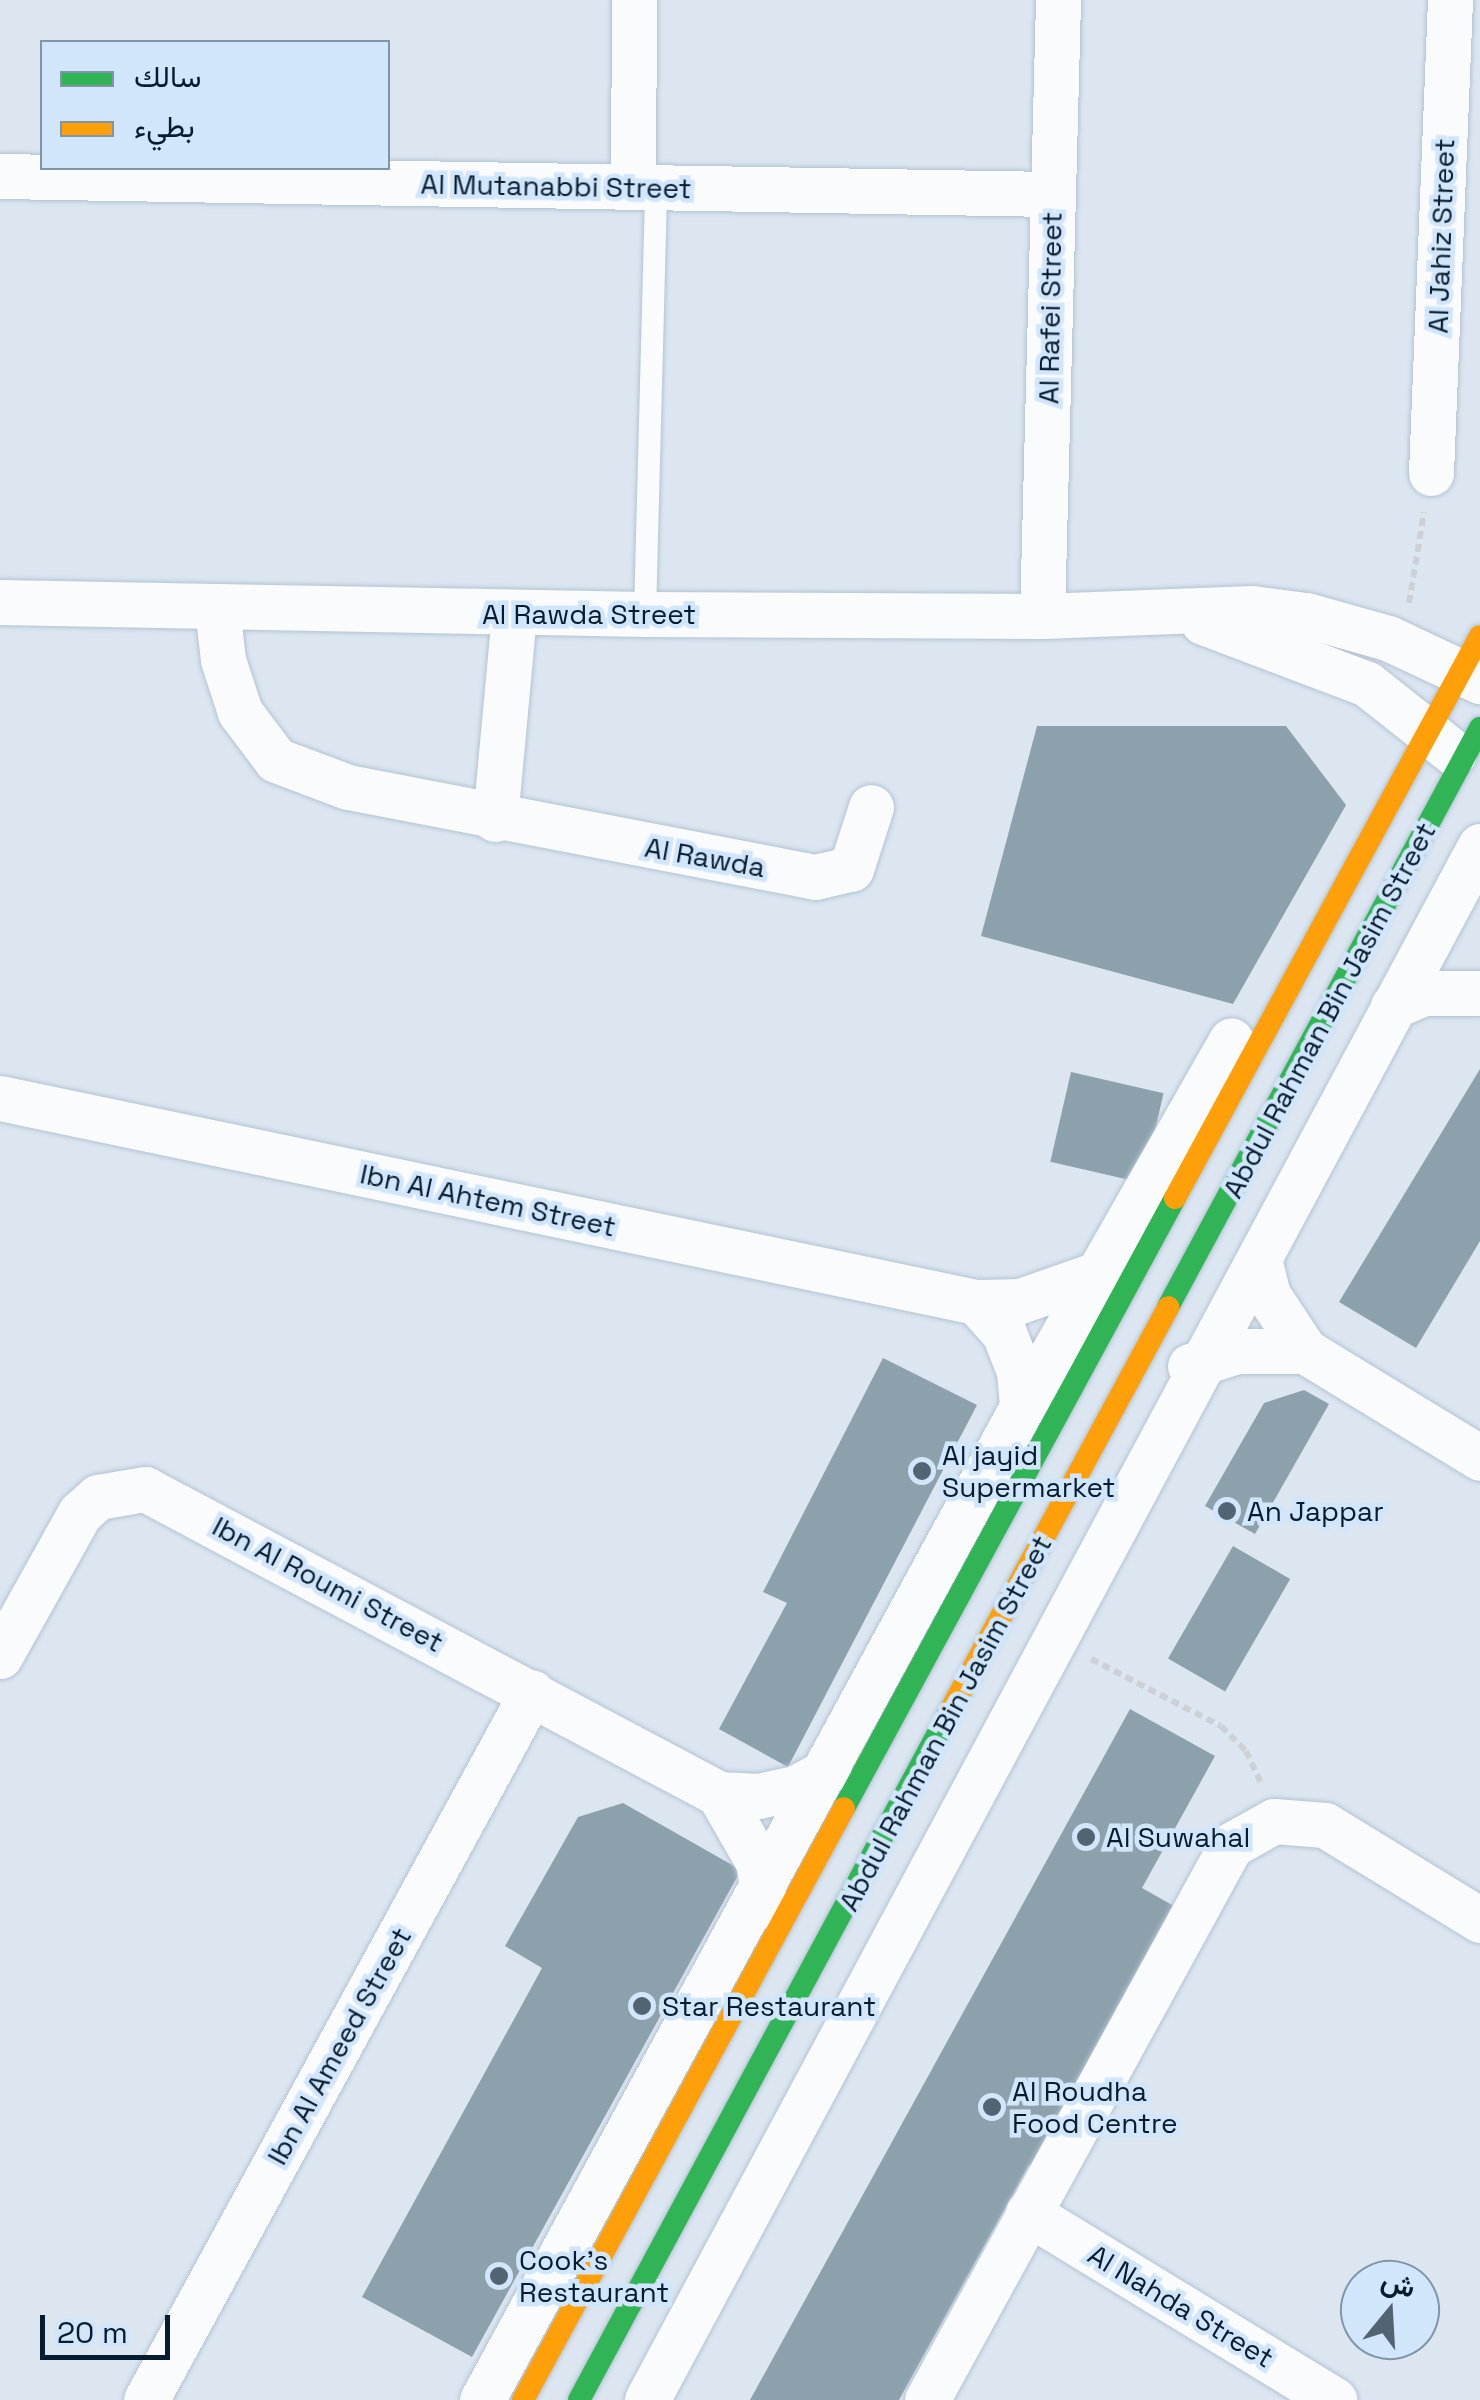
<!DOCTYPE html>
<meta charset="utf-8">
<style>
body{margin:0}
#map{position:relative;width:1480px;height:2400px;overflow:hidden;background:#dbe6f1;font-family:"Space Grotesk",Vazirmatn,sans-serif}
div>[style]{position:absolute}
.building>*{inset:0;background:#8da1ad;transform-origin:0 0}
.path>*{height:6px;margin-top:-3px;transform-origin:0;background:repeating-linear-gradient(90deg,#cdd1d5 0 8px,transparent 0 13px)}
.roads{filter:drop-shadow(0 0 2px #b4c3d2) drop-shadow(0 0 2px #b4c3d2)}
.lane>*{height:22px;margin:-11px;padding:0 11px;transform-origin:11px;border-radius:11px;background:#fafbfd}
.street>*{height:45px;margin:-22.5px;padding:0 22.5px;transform-origin:22.5px;border-radius:22.5px;background:#fafbfd}
.fast>*{height:22px;margin:-11px;padding:0 11px;transform-origin:11px;border-radius:11px;background:#30b455}
.slow>*{height:22px;margin:-11px;padding:0 11px;transform-origin:11px;border-radius:11px;background:#ff9f0a}
.dots>*{width:28px;height:28px;translate:-50% -50%;box-sizing:border-box;border:5px solid #d1e6fb;border-radius:50%}
span{translate:-50% -50%;white-space:nowrap;text-align:center;line-height:1.15;-webkit-text-stroke:9px #d1e6fb;paint-order:stroke}
.street-label{font-size:28px;color:#081c2f}
.poi-label{font-size:28px;color:#081c2f}
.left{translate:0 -50%;text-align:left}
.legend{position:absolute;left:40px;top:40px;width:350px;height:130px;box-sizing:border-box;background:#d1e6fb;border:2px solid #8195a9;margin:0;padding:12px 18px;list-style:none;font-size:30px;color:#081c2f}
.legend li{display:flex;align-items:center;gap:20px;height:50px}
.legend b{width:50px;border:2px solid #8195a9}
.north{position:absolute;left:1340px;top:2260px;width:100px;height:100px;box-sizing:border-box;background:#d1e6fb;border:2px solid #8195a9;border-radius:50%;rotate:18deg;font-size:28px;font-weight:700;line-height:40px;text-align:center;color:#081c2f}
.north::after{content:'';display:block;margin:auto;width:35px;height:45px;background:#526373;clip-path:polygon(50% 0,100% 100%,50% 72%,0 100%)}
.scale{position:absolute;left:40px;top:2315px;width:130px;height:45px;box-sizing:border-box;border:5px solid #081c2f;border-top:0;padding-left:12px;font-size:30px;line-height:35px;white-space:nowrap;color:#081c2f;-webkit-text-stroke:8px #d1e6fb;paint-order:stroke}
</style>
<div id="map">
<div class="building">
<i style="clip-path:polygon(1037px 726px,1286px 726px,1346px 805px,1233px 1004px,981px 936px)"></i>
<i style="clip-path:polygon(1480px 1069px,1480px 1241px,1416px 1348px,1339px 1302px)"></i>
<i style="left:1071px;top:1072px;width:95px;height:92px;rotate:13deg"></i>
<i style="clip-path:polygon(883px 1358px,977px 1405px,788px 1767px,719px 1729px,787px 1603px,763px 1592px)"></i>
<i style="clip-path:polygon(1304px 1390px,1329px 1404px,1255px 1534px,1205px 1506px,1264px 1403px)"></i>
<i style="left:1233px;top:1546px;width:66px;height:130px;rotate:30deg"></i>
<i style="clip-path:polygon(1130px 1709px,1215px 1756px,1142px 1888px,1181px 1910px,1037px 2171px,1029px 2165px,899px 2400px,750px 2400px)"></i>
<i style="clip-path:polygon(623px 1803px,741px 1870px,472px 2357px,362px 2297px,542px 1968px,505px 1946px,578px 1817px)"></i>
</div>
<div class="path">
<i style="left:1409px;top:603px;width:92px;rotate:-80.6deg"></i>
<i style="left:1091px;top:1659px;width:146px;rotate:27.3deg"></i>
<i style="left:1221px;top:1726px;width:35px;rotate:45deg"></i>
<i style="left:1246px;top:1751px;width:35px;rotate:65deg"></i>
</div>
<div class="roads">
<div class="lane">
<i style="left:645px;top:614px;width:426px;rotate:-88.5deg"></i>
</div>
<div class="street">
<i style="left:0;top:176px;width:1053px;rotate:0.98deg"></i>
<i style="left:633px;top:187px;width:187px;rotate:-89.7deg"></i>
<i style="left:1431px;top:473px;width:473px;rotate:-87.7deg"></i>
<i style="left:0;top:602px;width:645px;rotate:1.07deg"></i>
<i style="left:645px;top:614px;width:397px;rotate:0.3deg"></i>
<i style="left:1042px;top:616px;width:210px;rotate:-2.2deg"></i>
<i style="left:1252px;top:608px;width:54px;rotate:7.4deg"></i>
<i style="left:1306px;top:615px;width:85px;rotate:15.7deg"></i>
<i style="left:1388px;top:638px;width:102px;rotate:25.1deg"></i>
<i style="left:217px;top:608px;width:52px;rotate:83.4deg"></i>
<i style="left:223px;top:660px;width:55px;rotate:71.9deg"></i>
<i style="left:240px;top:712px;width:60px;rotate:53.1deg"></i>
<i style="left:276px;top:760px;width:77px;rotate:20.6deg"></i>
<i style="left:348px;top:787px;width:476px;rotate:10.9deg"></i>
<i style="left:815px;top:877px;width:37px;rotate:-13deg"></i>
<i style="left:851px;top:869px;width:65px;rotate:-72.1deg"></i>
<i style="left:1042px;top:616px;width:616px;rotate:-88.51deg"></i>
<i style="left:1203px;top:622px;width:175px;rotate:20.7deg"></i>
<i style="left:1367px;top:684px;width:111px;rotate:38.4deg"></i>
<i style="left:495px;top:819px;width:206px;rotate:-84.7deg"></i>
<i style="left:1393px;top:1006px;width:34px;rotate:-23deg"></i>
<i style="left:1424px;top:993px;width:56px"></i>
<i style="left:0;top:1098px;width:997px;rotate:11.81deg"></i>
<i style="left:976px;top:1302px;width:44px;rotate:-1.3deg"></i>
<i style="left:1020px;top:1301px;width:82px;rotate:-19.3deg"></i>
<i style="left:1260px;top:1263px;width:33px;rotate:76deg"></i>
<i style="left:1268px;top:1295px;width:67px;rotate:56.5deg"></i>
<i style="left:1305px;top:1351px;width:205px;rotate:31.4deg"></i>
<i style="left:976px;top:1302px;width:42px;rotate:47.9deg"></i>
<i style="left:1004px;top:1333px;width:41px;rotate:68.5deg"></i>
<i style="left:1019px;top:1371px;width:36px;rotate:85deg"></i>
<i style="left:1190px;top:1366px;width:49px;rotate:-17.7deg"></i>
<i style="left:1237px;top:1351px;width:68px"></i>
<i style="left:0;top:1656px;width:164px;rotate:-60.8deg"></i>
<i style="left:80px;top:1513px;width:24px;rotate:-42deg"></i>
<i style="left:98px;top:1497px;width:48px;rotate:-9.7deg"></i>
<i style="left:145px;top:1489px;width:650px;rotate:27.98deg"></i>
<i style="left:719px;top:1794px;width:39px;rotate:3deg"></i>
<i style="left:758px;top:1796px;width:38px;rotate:-12deg"></i>
<i style="left:795px;top:1788px;width:38px;rotate:-28deg"></i>
<i style="left:719px;top:1794px;width:78px;rotate:60.2deg"></i>
<i style="left:758px;top:1862px;width:44px;rotate:80.8deg"></i>
<i style="left:1028px;top:2213px;width:359px;rotate:31.4deg"></i>
<i style="left:146px;top:2400px;width:806px;rotate:-61.4deg"></i>
<i style="left:482px;top:2400px;width:1130px;rotate:-61.46deg"></i>
<i style="left:1022px;top:1407px;width:422px;rotate:-60.3deg"></i>
<i style="left:647px;top:2400px;width:1763px;rotate:-61.81deg"></i>
<i style="left:927px;top:2400px;width:633px;rotate:-61.29deg"></i>
<i style="left:1231px;top:1845px;width:49px;rotate:-29.2deg"></i>
<i style="left:1274px;top:1821px;width:51px;rotate:4.5deg"></i>
<i style="left:1325px;top:1825px;width:182px;rotate:31.5deg"></i>
</div>
<div class="fast">
<i style="left:1168px;top:1307px;width:658px;rotate:-61.68deg"></i>
<i style="left:844px;top:1808px;width:694px;rotate:-61.51deg"></i>
<i style="left:579px;top:2400px;width:783px;rotate:-61.7deg"></i>
</div>
<div class="slow">
<i style="left:1175px;top:1198px;width:639px;rotate:-61.51deg"></i>
<i style="left:950px;top:1711px;width:459px;rotate:-61.6deg"></i>
<i style="left:523px;top:2400px;width:673px;rotate:-61.53deg"></i>
</div>
</div>
<div class="dots">
<i style="left:922px;top:1471px;background:#526373"></i>
<i style="left:1227px;top:1511px;background:#526373"></i>
<i style="left:1086px;top:1837px;background:#526373"></i>
<i style="left:642px;top:2006px;background:#526373"></i>
<i style="left:992px;top:2107px;background:#526373"></i>
<i style="left:499px;top:2276px;background:#526373"></i>
</div>
<div class="street-label">
<span style="left:556px;top:186px;rotate:1deg">Al Mutanabbi Street</span>
<span style="left:1441px;top:236px;rotate:-88deg">Al Jahiz Street</span>
<span style="left:1050px;top:308px;rotate:-89deg">Al Rafei Street</span>
<span style="left:589px;top:614px">Al Rawda Street</span>
<span style="left:705px;top:857px;rotate:10deg">Al Rawda</span>
<span style="left:1329px;top:1010px;rotate:-62deg">Abdul Rahman Bin Jasim Street</span>
<span style="left:488px;top:1200px;rotate:12deg">Ibn Al Ahtem Street</span>
<span style="left:328px;top:1584px;rotate:28deg">Ibn Al Roumi Street</span>
<span style="left:945px;top:1723px;rotate:-62deg">Abdul Rahman Bin Jasim Street</span>
<span style="left:339px;top:2046px;rotate:-61deg">Ibn Al Ameed Street</span>
<span style="left:1181px;top:2306px;rotate:31deg">Al Nahda Street</span>
</div>
<div class="poi-label">
<span class="left" style="left:942px;top:1471px">Al jayid<br>Supermarket</span>
<span class="left" style="left:1247px;top:1511px">An Jappar</span>
<span class="left" style="left:1106px;top:1837px">Al Suwahal</span>
<span class="left" style="left:662px;top:2006px">Star Restaurant</span>
<span class="left" style="left:1012px;top:2107px">Al Roudha<br>Food Centre</span>
<span class="left" style="left:519px;top:2276px">Cook's<br>Restaurant</span>
</div>
<ul class="legend">
<li><b style="height:12px;background:#30b455"></b>سالك</li>
<li><b style="height:12px;background:#ff9f0a"></b>بطيء</li>
</ul>
<div class="north">ش</div>
<div class="scale">20 m</div>
</div>
